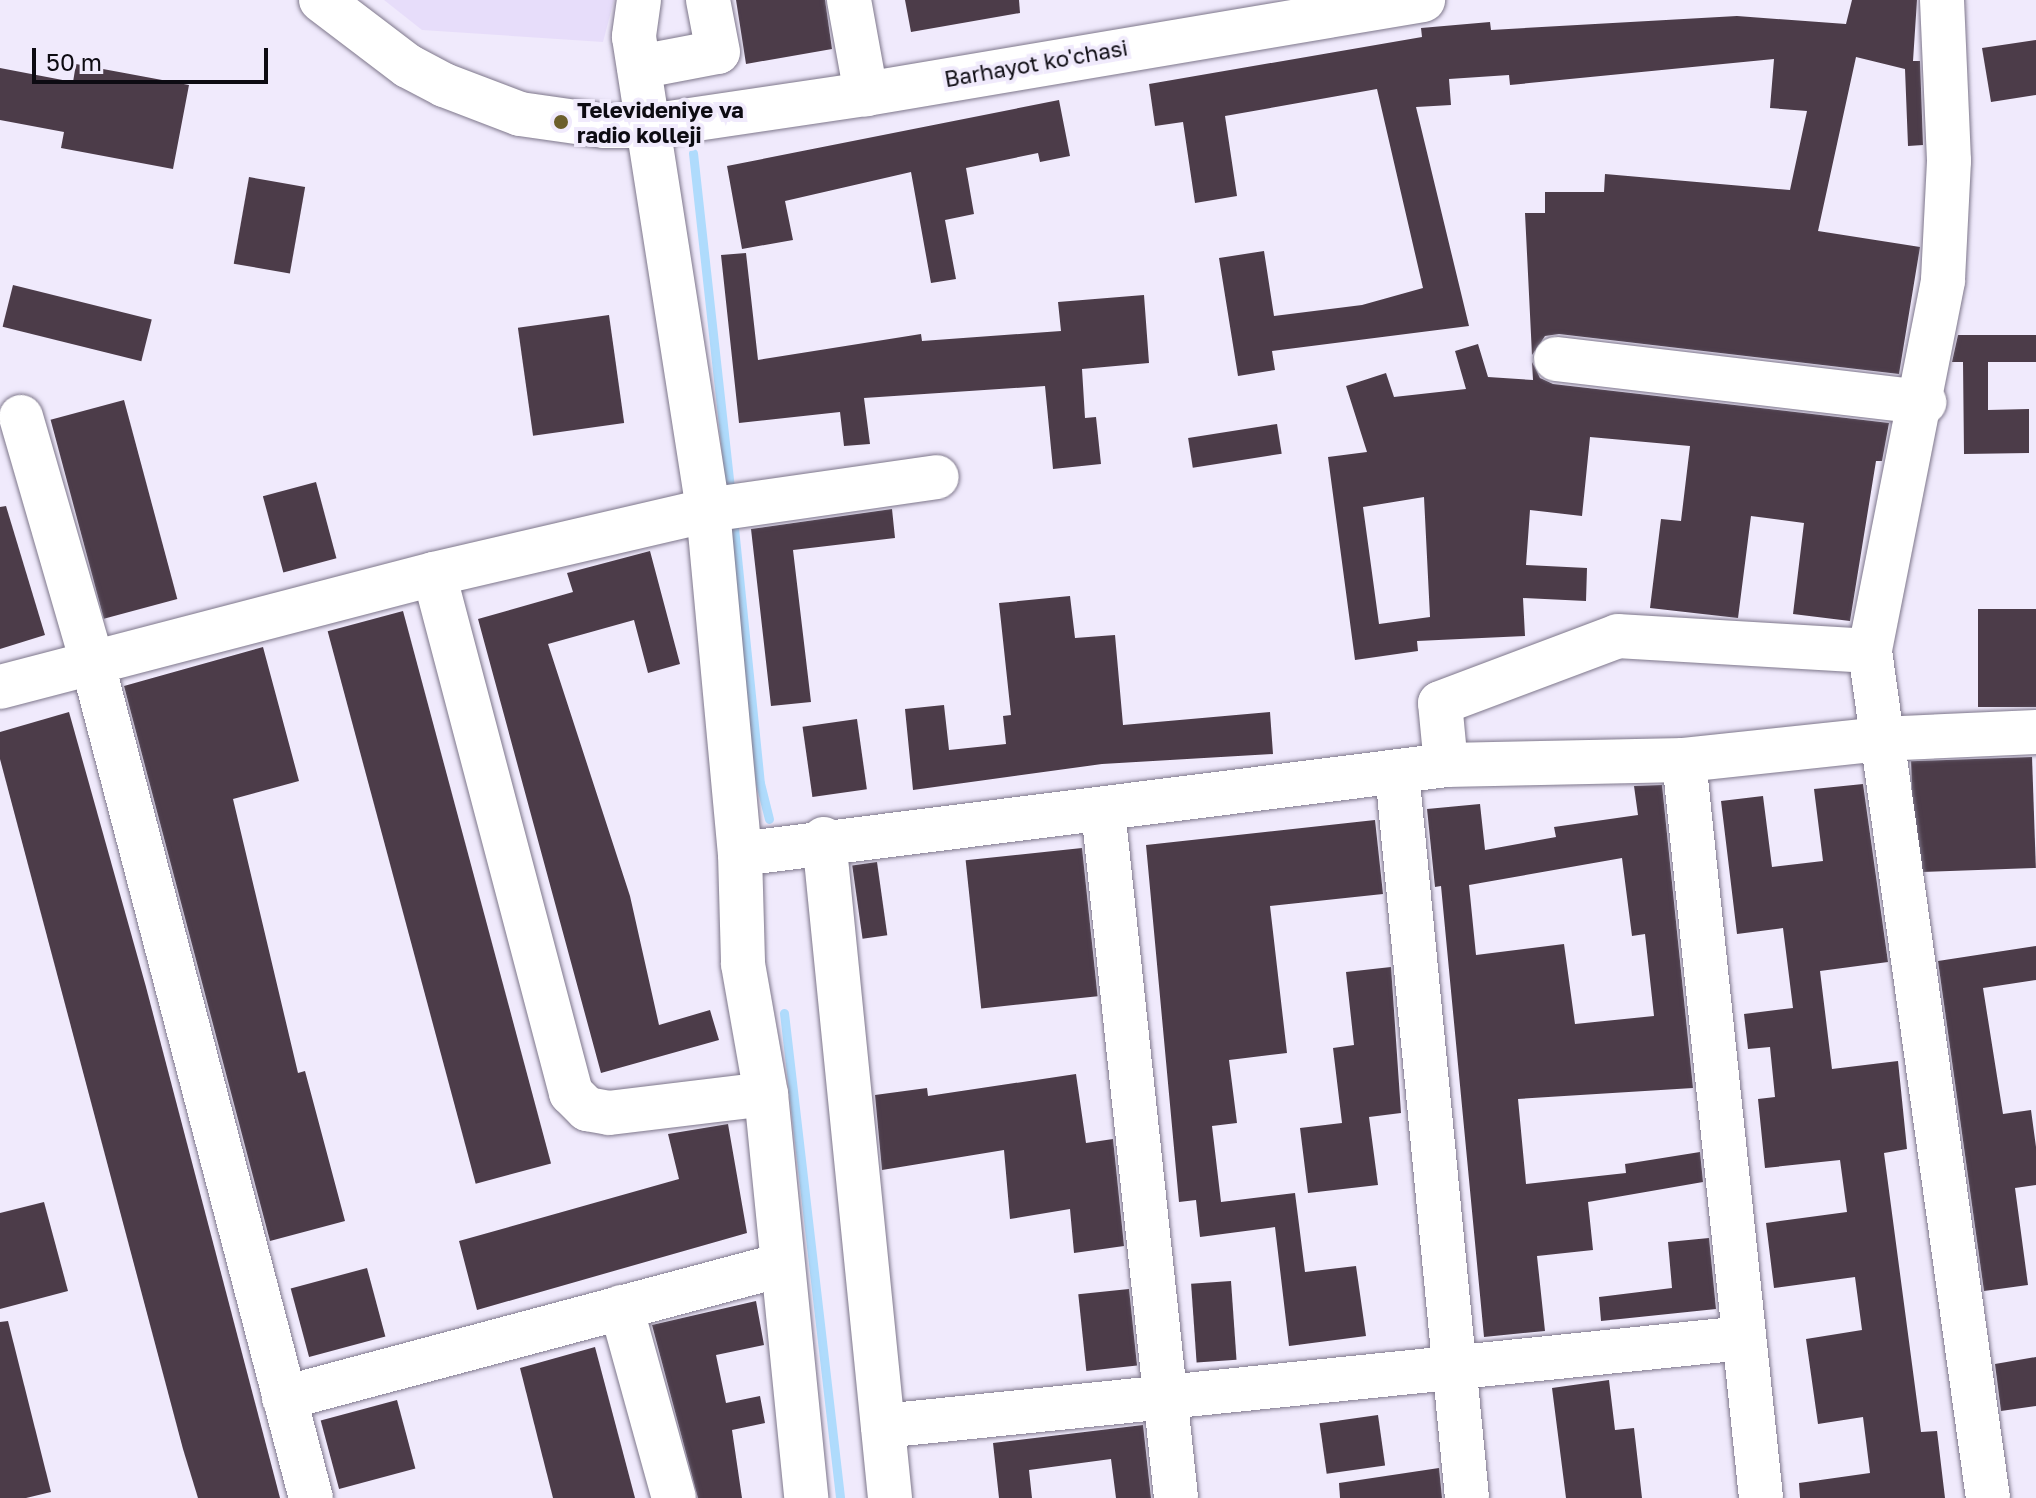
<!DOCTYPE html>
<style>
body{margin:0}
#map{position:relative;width:2036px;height:1498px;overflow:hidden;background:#f0eafc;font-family:"Golos Text",sans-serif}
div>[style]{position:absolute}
.built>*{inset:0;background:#e7ddfa}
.stream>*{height:9px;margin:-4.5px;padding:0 4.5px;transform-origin:4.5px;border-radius:4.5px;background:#afdbfc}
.building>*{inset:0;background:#4c3c49;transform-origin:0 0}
.roads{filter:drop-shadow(0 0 2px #7e778b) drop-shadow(0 0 2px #7e778b)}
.minor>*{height:44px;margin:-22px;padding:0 22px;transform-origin:22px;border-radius:22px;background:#fff}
.dots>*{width:22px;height:22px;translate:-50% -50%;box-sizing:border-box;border:4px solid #f0eafc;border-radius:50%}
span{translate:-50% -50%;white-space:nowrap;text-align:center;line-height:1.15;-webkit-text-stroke:8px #f0eafc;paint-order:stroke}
.street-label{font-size:22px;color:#0d0b12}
.poi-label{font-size:22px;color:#0d0b12;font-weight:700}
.left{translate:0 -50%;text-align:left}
.scale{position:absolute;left:32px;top:48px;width:236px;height:36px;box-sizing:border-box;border:4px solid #0d0b12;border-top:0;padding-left:10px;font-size:24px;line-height:28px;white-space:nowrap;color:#0d0b12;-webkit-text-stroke:6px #f0eafc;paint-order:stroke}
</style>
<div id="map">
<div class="built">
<i style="clip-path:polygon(384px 0,614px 0,603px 42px,422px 30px)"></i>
</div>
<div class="stream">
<i style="left:693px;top:153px;width:344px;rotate:83.7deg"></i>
<i style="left:733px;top:518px;width:266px;rotate:84.2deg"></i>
<i style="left:760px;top:783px;width:37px;rotate:76deg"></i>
<i style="left:784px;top:1013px;width:488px;rotate:83.4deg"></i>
</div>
<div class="building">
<i style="clip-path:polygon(736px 0,825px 0,832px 49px,746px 64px)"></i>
<i style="clip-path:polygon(905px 0,1019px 0,1020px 13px,911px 32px)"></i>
<i style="clip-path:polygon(1852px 0,1917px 0,1913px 61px,1920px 61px,1923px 145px,1908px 146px,1905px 69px,1856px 57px,1818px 231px,1920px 247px,1899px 374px,1559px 334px,1545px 336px,1532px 355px,1525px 213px,1545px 213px,1545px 192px,1604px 192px,1605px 174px,1790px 190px,1807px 111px,1770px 108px,1774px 59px,1510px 85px,1509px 75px,1449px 79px,1451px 105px,1416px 107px,1469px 326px,1272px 351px,1275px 370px,1238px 376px,1219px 258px,1264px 251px,1274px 316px,1362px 305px,1423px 288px,1377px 89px,1225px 116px,1237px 196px,1195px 203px,1183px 122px,1155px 126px,1149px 84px,1422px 37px,1421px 28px,1490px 22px,1491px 30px,1737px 16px,1846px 24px)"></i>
<i style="clip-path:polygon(2036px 40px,2036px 95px,1991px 102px,1982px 48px)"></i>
<i style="clip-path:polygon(76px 64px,189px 85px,173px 169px,61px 148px,64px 132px,0 120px,0 68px,73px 82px)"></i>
<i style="clip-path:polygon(1059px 100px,1070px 156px,1040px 162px,1038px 153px,966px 168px,974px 214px,945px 220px,956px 279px,931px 283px,911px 172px,785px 201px,793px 240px,742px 249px,727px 166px)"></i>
<i style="left:249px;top:177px;width:57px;height:88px;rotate:10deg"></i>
<i style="clip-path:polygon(746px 253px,758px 360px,921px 334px,922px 341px,1061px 331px,1058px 302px,1144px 295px,1149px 363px,1082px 369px,1085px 418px,1096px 417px,1101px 464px,1053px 469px,1045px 386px,864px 398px,870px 444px,844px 446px,840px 412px,739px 423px,721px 255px)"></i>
<i style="left:13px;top:285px;width:143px;height:43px;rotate:14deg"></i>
<i style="left:609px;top:315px;width:109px;height:92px;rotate:82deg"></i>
<i style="clip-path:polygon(1958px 335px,2036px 335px,2036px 362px,1988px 362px,1988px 410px,2029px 409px,2029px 453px,1964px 454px,1963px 362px,1952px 362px)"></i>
<i style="clip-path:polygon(evenodd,1478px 344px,1488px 377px,1533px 380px,1532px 362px,1540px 378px,1553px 384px,1889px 423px,1882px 461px,1876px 461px,1850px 621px,1793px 614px,1804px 523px,1751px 516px,1738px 618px,1650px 608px,1661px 519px,1681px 521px,1690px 446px,1590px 437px,1582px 516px,1530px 510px,1526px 565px,1587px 568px,1586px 601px,1523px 598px,1525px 636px,1417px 641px,1418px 651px,1355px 660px,1328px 457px,1367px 452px,1346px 386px,1386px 373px,1394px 397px,1466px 389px,1455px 351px,1478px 344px,1424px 497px,1430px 617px,1379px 624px,1363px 507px,1424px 497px)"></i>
<i style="left:124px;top:400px;width:206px;height:76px;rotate:75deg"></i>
<i style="left:1277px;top:424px;width:30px;height:90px;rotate:81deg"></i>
<i style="left:316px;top:482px;width:79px;height:55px;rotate:75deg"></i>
<i style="clip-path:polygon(6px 506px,45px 635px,0 649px,0 507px)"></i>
<i style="clip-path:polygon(892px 509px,895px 538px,793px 550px,811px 702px,771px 706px,751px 529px)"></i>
<i style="clip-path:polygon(650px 551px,680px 664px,648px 673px,634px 620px,548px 644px,630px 896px,659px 1025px,710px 1010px,719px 1040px,601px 1073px,478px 619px,573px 592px,567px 573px)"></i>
<i style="clip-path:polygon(1070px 596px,1075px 638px,1115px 635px,1123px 725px,1270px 712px,1273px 754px,1102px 764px,913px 790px,905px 709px,944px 705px,949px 750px,1006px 744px,1003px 716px,1011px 715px,999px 603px)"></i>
<i style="left:2036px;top:609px;width:98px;height:58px;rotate:90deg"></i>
<i style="left:403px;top:611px;width:572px;height:78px;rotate:75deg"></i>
<i style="clip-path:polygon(263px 647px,299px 781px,233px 799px,298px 1073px,305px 1071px,345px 1221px,270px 1241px,124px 686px)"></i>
<i style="clip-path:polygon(69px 712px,146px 987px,280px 1498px,198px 1498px,183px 1449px,0 759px,0 732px)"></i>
<i style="left:857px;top:719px;width:71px;height:55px;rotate:82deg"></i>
<i style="left:2032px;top:757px;width:111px;height:121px;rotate:88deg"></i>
<i style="clip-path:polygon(1863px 784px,1888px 962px,1820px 971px,1832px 1069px,1898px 1061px,1907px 1149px,1884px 1153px,1921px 1432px,1937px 1431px,1945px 1498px,1800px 1498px,1799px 1483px,1870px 1473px,1863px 1417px,1818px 1424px,1806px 1339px,1862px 1330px,1855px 1277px,1774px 1288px,1766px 1223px,1847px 1212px,1840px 1160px,1765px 1168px,1758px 1099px,1775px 1097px,1770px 1047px,1748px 1049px,1744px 1014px,1793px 1008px,1783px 928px,1737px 934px,1721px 801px,1763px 796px,1772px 867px,1823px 861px,1814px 789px)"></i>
<i style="clip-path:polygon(evenodd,1662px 785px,1693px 1088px,1518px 1099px,1526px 1184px,1626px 1173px,1625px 1164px,1700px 1152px,1703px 1182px,1588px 1202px,1593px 1250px,1537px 1256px,1545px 1331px,1484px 1337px,1441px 886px,1435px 887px,1427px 809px,1480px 804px,1485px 850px,1556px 837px,1554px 827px,1638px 815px,1634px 786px,1662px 785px,1622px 858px,1632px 936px,1645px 934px,1654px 1016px,1575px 1024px,1564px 944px,1476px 955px,1469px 885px,1622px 858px)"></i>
<i style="clip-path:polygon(1375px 820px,1383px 894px,1270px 906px,1287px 1053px,1229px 1060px,1237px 1123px,1212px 1126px,1221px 1202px,1295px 1193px,1305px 1272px,1356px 1266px,1366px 1336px,1289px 1346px,1275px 1227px,1200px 1237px,1196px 1200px,1179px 1202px,1146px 845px)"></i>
<i style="left:1082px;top:848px;width:149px;height:117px;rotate:84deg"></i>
<i style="left:877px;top:862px;width:74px;height:25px;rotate:82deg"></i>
<i style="clip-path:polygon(2036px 946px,2036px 980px,1983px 988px,2003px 1114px,2031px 1110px,2036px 1147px,2036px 1185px,2015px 1188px,2028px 1285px,1984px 1291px,1938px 961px)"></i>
<i style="clip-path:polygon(1391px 967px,1401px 1113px,1369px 1117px,1378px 1185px,1308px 1193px,1300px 1128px,1342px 1123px,1333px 1048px,1354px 1045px,1346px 972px)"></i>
<i style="clip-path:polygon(1076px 1074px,1086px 1143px,1113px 1139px,1124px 1246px,1074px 1253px,1070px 1209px,1010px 1219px,1004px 1150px,882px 1170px,875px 1095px,927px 1088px,928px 1096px)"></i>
<i style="clip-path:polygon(728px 1124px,747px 1233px,477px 1310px,459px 1241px,679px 1179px,668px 1134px)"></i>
<i style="clip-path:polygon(44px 1202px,68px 1291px,0 1309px,0 1213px)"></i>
<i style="clip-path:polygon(1709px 1238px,1716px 1309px,1601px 1321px,1599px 1297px,1672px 1288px,1668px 1242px)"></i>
<i style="left:367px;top:1268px;width:71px;height:79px;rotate:75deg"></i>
<i style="left:1231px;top:1281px;width:79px;height:40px;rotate:86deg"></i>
<i style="left:1129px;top:1289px;width:77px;height:51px;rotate:84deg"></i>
<i style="clip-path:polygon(756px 1301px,764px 1345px,716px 1355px,726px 1403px,760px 1396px,765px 1423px,732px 1430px,742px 1498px,698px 1498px,652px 1325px)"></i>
<i style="clip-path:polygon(8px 1321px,51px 1492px,26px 1498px,0 1498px,0 1322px)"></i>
<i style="clip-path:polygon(595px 1347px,635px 1498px,553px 1498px,520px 1368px)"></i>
<i style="clip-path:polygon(2036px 1357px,2036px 1406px,2001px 1411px,1995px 1364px)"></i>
<i style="clip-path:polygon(1609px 1380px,1615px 1430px,1634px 1428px,1642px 1498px,1566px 1498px,1552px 1388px)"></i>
<i style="left:397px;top:1400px;width:71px;height:79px;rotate:75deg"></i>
<i style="left:1378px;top:1415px;width:51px;height:59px;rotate:82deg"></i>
<i style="clip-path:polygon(1143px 1425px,1151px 1498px,1116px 1498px,1111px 1459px,1029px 1470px,1032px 1498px,999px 1498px,993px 1443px)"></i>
<i style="clip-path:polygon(1439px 1468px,1442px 1498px,1340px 1498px,1339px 1483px)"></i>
</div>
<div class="roads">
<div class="minor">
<i style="left:321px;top:0;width:109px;rotate:37.2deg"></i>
<i style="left:408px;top:66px;width:41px;rotate:27.8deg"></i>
<i style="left:444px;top:85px;width:81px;rotate:20.9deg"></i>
<i style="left:520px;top:114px;width:85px;rotate:8.1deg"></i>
<i style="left:604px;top:126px;width:45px"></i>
<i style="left:649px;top:126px;width:219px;rotate:-8.4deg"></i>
<i style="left:866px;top:94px;width:565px;rotate:-9.58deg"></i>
<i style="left:639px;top:0;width:37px;rotate:98deg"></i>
<i style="left:634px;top:37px;width:479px;rotate:81.1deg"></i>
<i style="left:708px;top:510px;width:345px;rotate:84.7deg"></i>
<i style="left:740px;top:854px;width:110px;rotate:88.4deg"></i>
<i style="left:743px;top:964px;width:132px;rotate:80deg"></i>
<i style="left:766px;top:1094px;width:406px;rotate:84.3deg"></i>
<i style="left:849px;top:0;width:96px;rotate:79.7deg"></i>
<i style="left:1942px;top:0;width:161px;rotate:87.5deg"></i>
<i style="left:1949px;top:161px;width:120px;rotate:92.9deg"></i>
<i style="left:1943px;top:281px;width:377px;rotate:101.2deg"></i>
<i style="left:1870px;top:651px;width:855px;rotate:82.07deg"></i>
<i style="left:639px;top:67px;width:80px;rotate:-10.8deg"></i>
<i style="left:718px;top:52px;width:53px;rotate:-100.9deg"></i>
<i style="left:1556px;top:359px;width:371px;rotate:6.7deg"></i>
<i style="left:21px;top:417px;width:254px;rotate:73.8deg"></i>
<i style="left:92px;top:661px;width:865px;rotate:75.34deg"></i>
<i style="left:434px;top:574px;width:537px;rotate:75.21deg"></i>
<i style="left:571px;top:1093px;width:23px;rotate:45deg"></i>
<i style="left:587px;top:1109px;width:22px;rotate:10deg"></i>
<i style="left:609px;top:1113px;width:158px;rotate:-6.9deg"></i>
<i style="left:0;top:687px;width:448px;rotate:-14.6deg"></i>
<i style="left:434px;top:574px;width:281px;rotate:-13.1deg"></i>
<i style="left:708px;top:510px;width:231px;rotate:-8.2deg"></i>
<i style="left:1684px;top:760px;width:197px;rotate:-6.1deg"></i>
<i style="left:1880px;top:739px;width:156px;rotate:-2.6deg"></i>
<i style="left:1446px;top:765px;width:238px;rotate:-1.2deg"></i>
<i style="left:1684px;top:760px;width:742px;rotate:84.04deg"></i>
<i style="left:1397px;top:772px;width:729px;rotate:84.49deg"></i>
<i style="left:1103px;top:810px;width:692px;rotate:83.94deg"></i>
<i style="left:824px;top:839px;width:662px;rotate:84.28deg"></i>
<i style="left:740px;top:854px;width:712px;rotate:-7.18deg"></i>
<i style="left:1446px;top:765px;width:62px;rotate:-95.5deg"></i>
<i style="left:1440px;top:703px;width:190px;rotate:-20.6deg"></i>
<i style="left:1618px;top:636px;width:252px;rotate:3.4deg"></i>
<i style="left:621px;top:1307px;width:198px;rotate:74.5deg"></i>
<i style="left:284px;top:1398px;width:514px;rotate:-14.98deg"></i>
<i style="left:883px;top:1426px;width:865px;rotate:-5.84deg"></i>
</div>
</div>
<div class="dots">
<i style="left:561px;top:122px;background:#6c5f2c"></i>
</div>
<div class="street-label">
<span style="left:1036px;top:63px;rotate:-10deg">Barhayot ko'chasi</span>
</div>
<div class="poi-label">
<span class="left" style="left:577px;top:122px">Televideniye va<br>radio kolleji</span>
</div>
<div class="scale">50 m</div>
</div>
